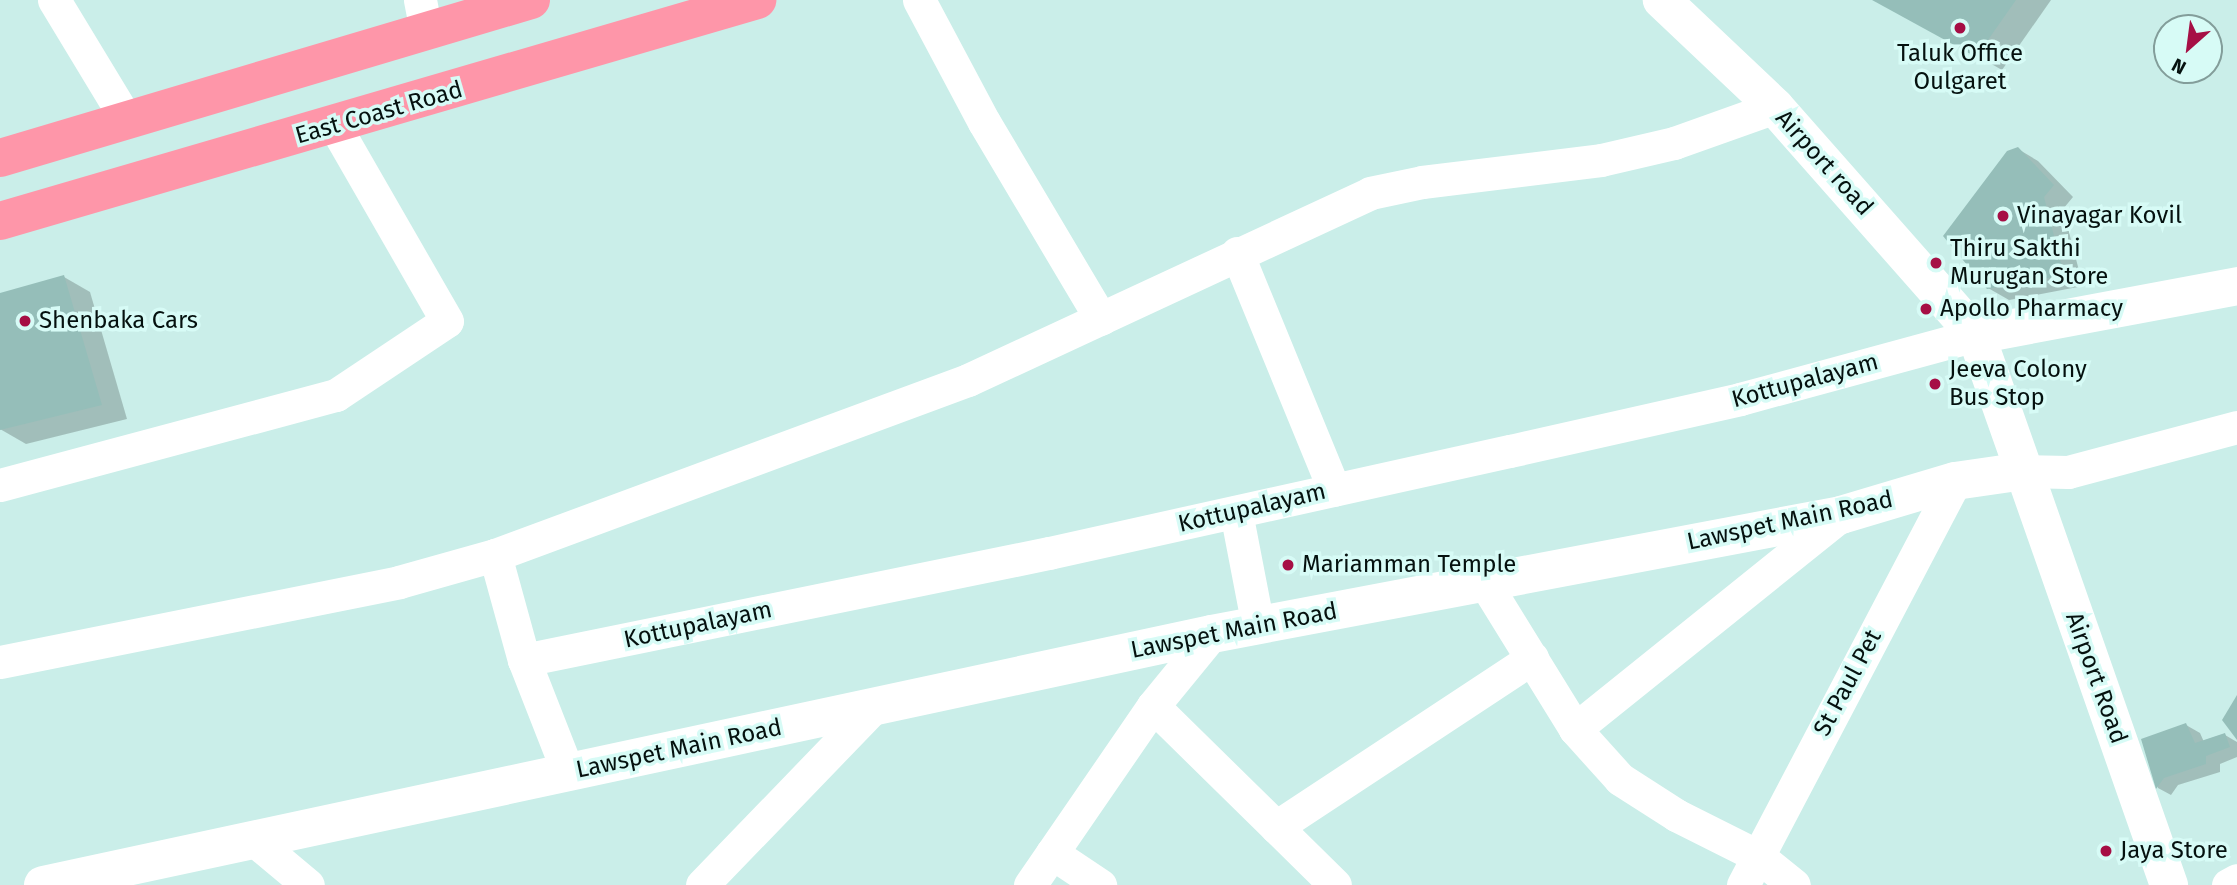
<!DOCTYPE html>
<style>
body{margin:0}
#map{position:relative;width:2237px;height:885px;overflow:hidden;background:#caeee9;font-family:"Fira Sans",sans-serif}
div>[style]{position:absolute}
.shadow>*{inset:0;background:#0003}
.building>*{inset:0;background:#95beb9}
.street>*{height:33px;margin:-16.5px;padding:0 16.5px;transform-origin:16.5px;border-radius:16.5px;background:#fff}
.secondary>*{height:38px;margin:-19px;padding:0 19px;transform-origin:19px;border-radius:19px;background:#fff}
.highway>*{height:38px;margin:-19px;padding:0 19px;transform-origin:19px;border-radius:19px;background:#fe96a9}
.dots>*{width:19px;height:19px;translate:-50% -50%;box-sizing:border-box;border:4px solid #d7fbf6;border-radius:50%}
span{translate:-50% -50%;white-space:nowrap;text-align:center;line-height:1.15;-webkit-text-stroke:7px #d7fbf6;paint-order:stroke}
.poi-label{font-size:24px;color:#05110f}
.left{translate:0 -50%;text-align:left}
.street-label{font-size:24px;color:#05110f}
.north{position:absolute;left:2153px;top:14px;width:70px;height:70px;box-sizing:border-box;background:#d7fbf6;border:2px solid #839d9a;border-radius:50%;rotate:208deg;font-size:19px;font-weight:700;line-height:28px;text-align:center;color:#05110f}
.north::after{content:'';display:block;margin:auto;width:24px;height:32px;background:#a60f45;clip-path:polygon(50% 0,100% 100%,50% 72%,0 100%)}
</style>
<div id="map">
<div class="shadow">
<i style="clip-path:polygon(1879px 0,2051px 0,2002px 70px)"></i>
<i style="clip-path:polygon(2018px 149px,2038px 161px,2073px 197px,2063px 209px,2083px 286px,2009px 300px,1988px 288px)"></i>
<i style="clip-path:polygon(64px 277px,90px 292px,127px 419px,26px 444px,0 429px,0 295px)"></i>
<i style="clip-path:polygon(2186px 725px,2200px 733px,2204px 742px,2225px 735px,2237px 742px,2237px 757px,2220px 764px,2220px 772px,2178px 785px,2171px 795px,2158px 788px,2143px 740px)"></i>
</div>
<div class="building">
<i style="clip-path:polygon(1872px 0,2016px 0,1976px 57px)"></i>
<i style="clip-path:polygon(2018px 147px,2054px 185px,2044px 197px,2064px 275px,1987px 289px,1943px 236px,2007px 151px)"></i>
<i style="clip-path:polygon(64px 275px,102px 405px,0 430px,0 293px)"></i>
<i style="clip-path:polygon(2237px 695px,2237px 740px,2222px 720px)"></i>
<i style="clip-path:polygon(2186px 723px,2195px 743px,2225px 733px,2230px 747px,2206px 756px,2206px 764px,2164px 778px,2156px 789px,2141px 739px)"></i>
</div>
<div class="street">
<i style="left:54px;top:0;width:139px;rotate:58.8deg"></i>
<i style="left:420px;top:0;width:32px;rotate:79deg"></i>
<i style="left:919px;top:0;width:138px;rotate:62deg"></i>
<i style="left:984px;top:122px;width:229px;rotate:59.3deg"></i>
<i style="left:1237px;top:253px;width:256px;rotate:67.7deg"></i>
<i style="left:2024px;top:471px;width:44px;rotate:1.3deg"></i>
<i style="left:2068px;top:472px;width:175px;rotate:-14.9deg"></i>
<i style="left:0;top:485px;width:348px;rotate:-15deg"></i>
<i style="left:336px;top:395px;width:133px;rotate:-33.7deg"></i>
<i style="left:447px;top:321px;width:225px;rotate:-119.9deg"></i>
<i style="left:1236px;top:512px;width:116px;rotate:79.1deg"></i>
<i style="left:495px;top:555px;width:109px;rotate:74.6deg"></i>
<i style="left:524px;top:660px;width:120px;rotate:68.6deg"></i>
<i style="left:1485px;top:583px;width:172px;rotate:58.3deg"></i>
<i style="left:1575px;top:729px;width:67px;rotate:48deg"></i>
<i style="left:1620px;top:779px;width:67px;rotate:32.7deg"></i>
<i style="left:1676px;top:815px;width:92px;rotate:26.6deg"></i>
<i style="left:1758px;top:856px;width:46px;rotate:38.9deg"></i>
<i style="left:524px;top:660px;width:536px;rotate:-11.52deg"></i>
<i style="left:1049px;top:553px;width:472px;rotate:-12.5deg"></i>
<i style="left:1510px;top:451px;width:236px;rotate:-12.7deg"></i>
<i style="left:1740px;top:399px;width:245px;rotate:-15.2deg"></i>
<i style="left:0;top:662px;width:407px;rotate:-11.3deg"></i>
<i style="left:399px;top:582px;width:100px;rotate:-15.7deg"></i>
<i style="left:495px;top:555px;width:504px;rotate:-20.3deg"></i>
<i style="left:968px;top:380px;width:443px;rotate:-24.9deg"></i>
<i style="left:1370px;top:193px;width:53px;rotate:-11.9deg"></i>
<i style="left:1422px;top:182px;width:180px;rotate:-7deg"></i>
<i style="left:1601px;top:160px;width:75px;rotate:-13.1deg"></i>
<i style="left:1674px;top:143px;width:107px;rotate:-19.6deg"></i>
<i style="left:1153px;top:706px;width:255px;rotate:44.5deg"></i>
<i style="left:1575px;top:729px;width:341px;rotate:-38.8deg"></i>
<i style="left:1276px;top:827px;width:307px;rotate:-33.4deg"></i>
<i style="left:254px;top:840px;width:70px;rotate:39.8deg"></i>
<i style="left:1052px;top:853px;width:58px;rotate:33.7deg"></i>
<i style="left:702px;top:885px;width:246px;rotate:-46deg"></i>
<i style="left:1030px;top:885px;width:217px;rotate:-55.5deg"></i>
<i style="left:1153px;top:706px;width:93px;rotate:-50.7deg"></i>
<i style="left:1743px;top:885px;width:456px;rotate:-62.3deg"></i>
<i style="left:2228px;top:885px;width:10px;rotate:-29deg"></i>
</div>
<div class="secondary">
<i style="left:1976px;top:335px;width:266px;rotate:-10.6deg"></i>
<i style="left:2024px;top:471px;width:439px;rotate:70.7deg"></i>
<i style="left:43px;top:885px;width:1196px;rotate:-12.12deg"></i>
<i style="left:1212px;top:634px;width:640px;rotate:-10.71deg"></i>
<i style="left:1841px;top:515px;width:119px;rotate:-16.6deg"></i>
<i style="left:1955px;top:481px;width:70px;rotate:-8.2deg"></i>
<i style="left:2024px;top:471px;width:144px;rotate:-109.4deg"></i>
<i style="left:1976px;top:335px;width:304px;rotate:-131.4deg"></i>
<i style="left:1775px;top:107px;width:156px;rotate:-136.6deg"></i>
</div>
<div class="highway">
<i style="left:0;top:158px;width:554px;rotate:-16.57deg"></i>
<i style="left:0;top:221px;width:789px;rotate:-16.27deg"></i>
</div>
<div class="dots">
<i style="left:1960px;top:28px;background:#a60f45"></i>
<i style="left:2003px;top:216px;background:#a60f45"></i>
<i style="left:1936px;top:263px;background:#a60f45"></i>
<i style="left:1926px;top:309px;background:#a60f45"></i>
<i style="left:25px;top:321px;background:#a60f45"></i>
<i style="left:1935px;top:384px;background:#a60f45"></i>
<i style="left:1288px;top:565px;background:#a60f45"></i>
<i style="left:2106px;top:851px;background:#a60f45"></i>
</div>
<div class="poi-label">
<span style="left:1960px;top:68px">Taluk Office<br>Oulgaret</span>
<span class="left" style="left:2017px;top:216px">Vinayagar Kovil</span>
<span class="left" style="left:1950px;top:263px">Thiru Sakthi<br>Murugan Store</span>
<span class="left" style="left:1940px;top:309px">Apollo Pharmacy</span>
<span class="left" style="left:39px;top:321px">Shenbaka Cars</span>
<span class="left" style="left:1949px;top:384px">Jeeva Colony<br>Bus Stop</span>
<span class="left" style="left:1302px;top:565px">Mariamman Temple</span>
<span class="left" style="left:2120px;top:851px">Jaya Store</span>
</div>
<div class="street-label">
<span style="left:379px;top:113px;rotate:-16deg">East Coast Road</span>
<span style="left:1824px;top:163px;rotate:48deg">Airport road</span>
<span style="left:1805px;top:381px;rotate:-15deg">Kottupalayam</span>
<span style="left:1252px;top:508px;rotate:-13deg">Kottupalayam</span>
<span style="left:1790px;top:521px;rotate:-12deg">Lawspet Main Road</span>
<span style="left:698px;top:625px;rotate:-12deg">Kottupalayam</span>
<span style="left:1234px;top:631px;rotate:-11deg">Lawspet Main Road</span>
<span style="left:2096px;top:678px;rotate:70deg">Airport Road</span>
<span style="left:1848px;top:683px;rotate:-62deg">St Paul Pet</span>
<span style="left:679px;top:749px;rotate:-12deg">Lawspet Main Road</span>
</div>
<div class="north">N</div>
</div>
